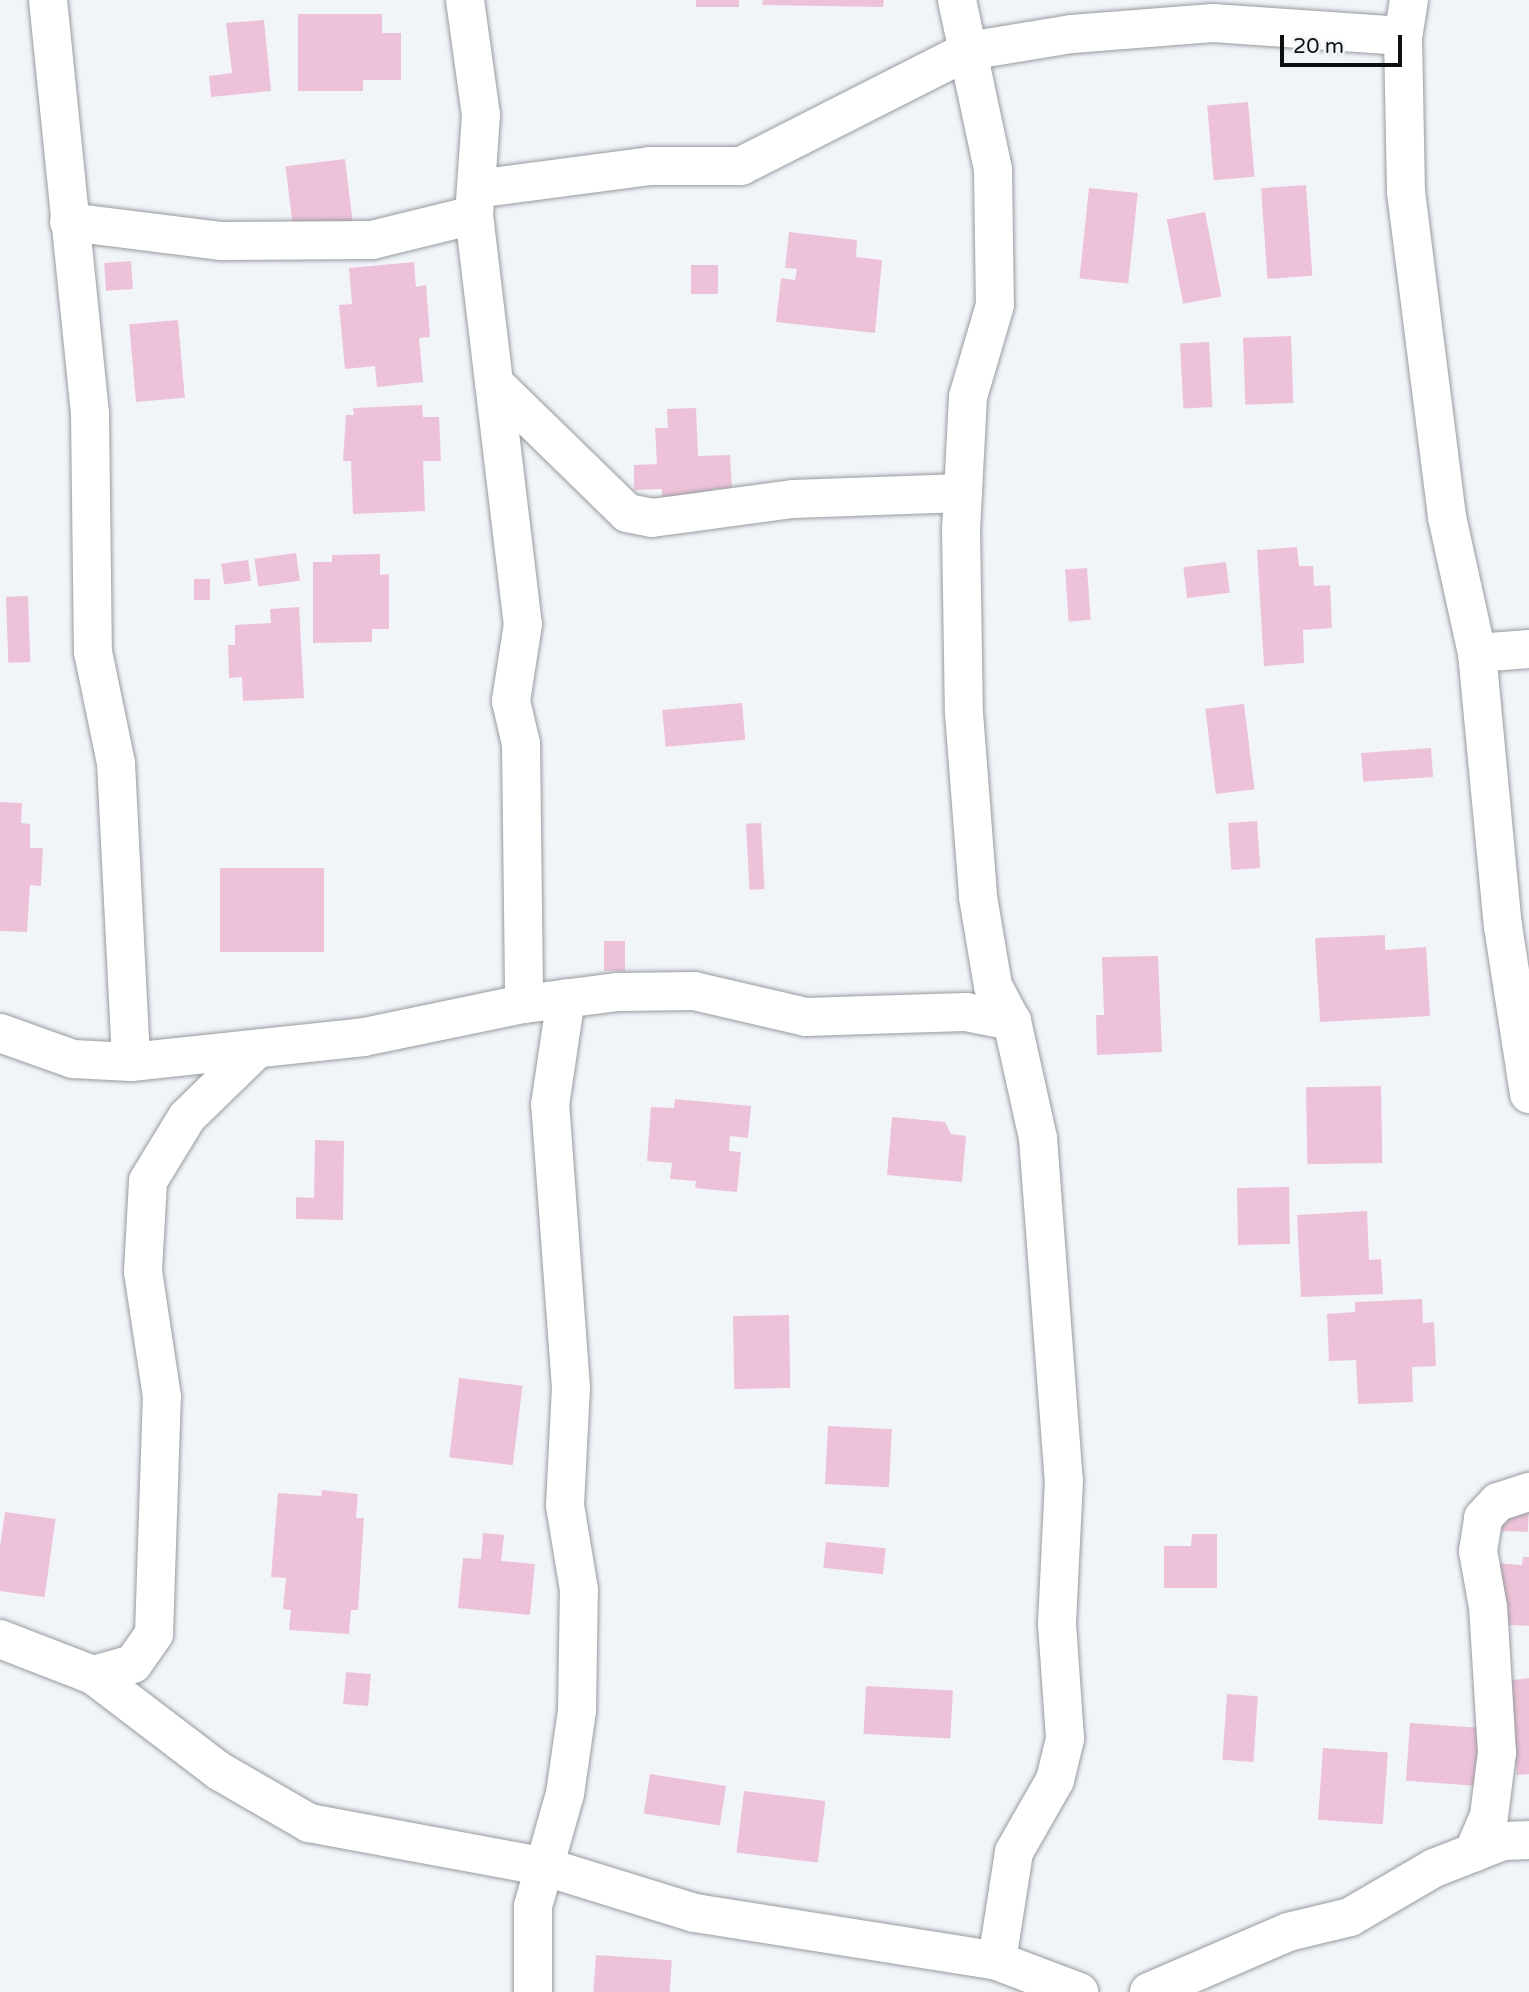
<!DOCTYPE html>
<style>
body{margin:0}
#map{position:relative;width:1529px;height:1992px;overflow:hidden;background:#f1f5fa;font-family:"Varela Round",sans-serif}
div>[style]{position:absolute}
.building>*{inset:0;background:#edc2d8;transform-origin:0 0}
.roads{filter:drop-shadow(0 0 2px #979b9f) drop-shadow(0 0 2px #979b9f)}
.minor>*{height:38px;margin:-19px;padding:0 19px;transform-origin:19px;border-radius:19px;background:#fff}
span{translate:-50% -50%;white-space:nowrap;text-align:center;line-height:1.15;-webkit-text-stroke:7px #f1f5fa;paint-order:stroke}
.scale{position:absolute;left:1280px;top:35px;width:122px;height:32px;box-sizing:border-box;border:4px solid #0e0f10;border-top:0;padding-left:9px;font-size:21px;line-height:24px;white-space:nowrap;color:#0e0f10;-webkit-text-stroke:5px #f1f5fa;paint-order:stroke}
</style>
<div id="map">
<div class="building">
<i style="left:696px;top:0;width:43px;height:7px"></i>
<i style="clip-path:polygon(763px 0,884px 0,883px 7px,762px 5px)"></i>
<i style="clip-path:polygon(298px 14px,382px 14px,382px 33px,401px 33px,401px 80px,363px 80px,363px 91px,298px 91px)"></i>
<i style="clip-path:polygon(264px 20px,271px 91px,211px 97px,209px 76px,232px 73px,226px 23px)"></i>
<i style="left:1248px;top:102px;width:75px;height:41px;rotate:85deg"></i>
<i style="left:345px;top:159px;width:70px;height:60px;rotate:83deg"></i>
<i style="left:1306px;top:185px;width:91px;height:45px;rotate:86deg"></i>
<i style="left:1089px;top:188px;width:49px;height:91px;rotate:6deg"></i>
<i style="left:1205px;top:212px;width:86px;height:39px;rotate:79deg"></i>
<i style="clip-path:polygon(789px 232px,857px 240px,856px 257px,882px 260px,875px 333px,776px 322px,781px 278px,795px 280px,797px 269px,785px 268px)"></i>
<i style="left:131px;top:261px;width:28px;height:27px;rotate:86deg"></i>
<i style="clip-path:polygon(414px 262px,416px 287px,426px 285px,430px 337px,419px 338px,423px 382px,377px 387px,375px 366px,345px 369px,339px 305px,352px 304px,349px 268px)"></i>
<i style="left:718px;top:265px;width:29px;height:27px;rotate:90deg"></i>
<i style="left:178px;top:320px;width:78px;height:49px;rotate:85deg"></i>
<i style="left:1291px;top:336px;width:67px;height:48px;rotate:88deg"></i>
<i style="left:1209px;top:342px;width:65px;height:29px;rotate:87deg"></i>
<i style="clip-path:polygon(422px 405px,423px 417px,439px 417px,441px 461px,423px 461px,425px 511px,353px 514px,351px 461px,343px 461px,346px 415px,354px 415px,353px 408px)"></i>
<i style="clip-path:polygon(696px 408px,698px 456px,730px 455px,732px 488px,712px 489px,713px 499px,662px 502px,662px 489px,634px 490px,634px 465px,657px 464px,655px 428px,668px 428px,667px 409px)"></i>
<i style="clip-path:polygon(1297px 547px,1299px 566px,1313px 566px,1314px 586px,1330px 585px,1332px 628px,1303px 630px,1304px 663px,1264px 666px,1257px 550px)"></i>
<i style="left:296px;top:553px;width:28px;height:42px;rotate:82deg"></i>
<i style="clip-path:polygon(380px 554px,380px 575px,389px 574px,389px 629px,372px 629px,372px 642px,313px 643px,313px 562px,332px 562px,332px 555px)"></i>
<i style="left:248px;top:560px;width:21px;height:27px;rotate:82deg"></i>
<i style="left:1226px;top:562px;width:31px;height:43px;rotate:83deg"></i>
<i style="left:1087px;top:568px;width:52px;height:22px;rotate:86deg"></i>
<i style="left:194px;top:579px;width:16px;height:21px"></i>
<i style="left:28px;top:596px;width:66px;height:22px;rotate:88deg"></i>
<i style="clip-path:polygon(299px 607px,304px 698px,243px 701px,242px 677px,229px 678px,228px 645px,235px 645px,235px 625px,271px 623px,270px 609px)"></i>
<i style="left:742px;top:703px;width:37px;height:80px;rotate:85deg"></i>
<i style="left:1244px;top:704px;width:86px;height:39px;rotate:83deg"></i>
<i style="left:1431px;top:748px;width:29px;height:70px;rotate:86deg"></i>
<i style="clip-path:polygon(0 802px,22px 803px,21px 823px,30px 824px,30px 848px,43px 848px,41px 886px,30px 885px,27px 932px,0 931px)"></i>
<i style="left:1257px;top:821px;width:47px;height:29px;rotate:86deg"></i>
<i style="left:761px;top:823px;width:66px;height:15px;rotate:87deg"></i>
<i style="left:324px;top:868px;width:84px;height:104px;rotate:90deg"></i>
<i style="clip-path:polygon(1385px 935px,1385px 950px,1426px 947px,1430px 1016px,1320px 1022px,1315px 938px)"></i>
<i style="left:604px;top:941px;width:21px;height:30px"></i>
<i style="clip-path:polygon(1158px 956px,1162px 1052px,1097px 1055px,1096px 1015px,1104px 1015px,1102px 957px)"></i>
<i style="left:1381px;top:1086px;width:77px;height:75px;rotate:89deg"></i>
<i style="clip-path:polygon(675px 1099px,751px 1106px,748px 1138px,730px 1136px,729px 1151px,741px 1152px,737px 1192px,695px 1188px,696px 1181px,670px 1179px,672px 1163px,647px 1161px,651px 1107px,674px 1108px)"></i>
<i style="clip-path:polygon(892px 1117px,945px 1122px,951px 1134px,966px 1136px,962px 1182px,887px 1175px)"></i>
<i style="clip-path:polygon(315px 1140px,344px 1141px,343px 1220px,296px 1219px,296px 1197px,314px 1198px)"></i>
<i style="left:1289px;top:1187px;width:57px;height:52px;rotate:89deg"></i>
<i style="clip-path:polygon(1367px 1211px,1369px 1260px,1381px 1259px,1383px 1294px,1301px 1297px,1297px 1215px)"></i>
<i style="clip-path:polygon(1422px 1299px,1423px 1323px,1434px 1322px,1436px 1366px,1412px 1367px,1413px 1402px,1358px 1404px,1356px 1360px,1329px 1361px,1327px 1314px,1355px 1312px,1355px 1302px)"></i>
<i style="left:789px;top:1315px;width:73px;height:56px;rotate:89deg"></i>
<i style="left:459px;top:1378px;width:64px;height:80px;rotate:7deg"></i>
<i style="left:828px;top:1426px;width:64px;height:58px;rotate:3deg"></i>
<i style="clip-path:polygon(322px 1490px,358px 1494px,356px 1518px,364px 1518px,358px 1610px,351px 1610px,349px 1634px,289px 1630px,291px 1610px,283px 1609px,286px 1578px,271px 1577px,278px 1493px,321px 1496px)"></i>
<i style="left:1503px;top:1501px;width:26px;height:30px;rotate:2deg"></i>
<i style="left:5px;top:1512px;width:51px;height:79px;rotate:8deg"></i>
<i style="clip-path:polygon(483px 1533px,504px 1535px,501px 1561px,535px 1564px,530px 1615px,458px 1608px,463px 1558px,481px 1559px)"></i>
<i style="clip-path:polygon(1192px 1534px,1217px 1534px,1217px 1588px,1164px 1588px,1164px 1546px,1191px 1546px)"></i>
<i style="left:826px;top:1542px;width:60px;height:26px;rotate:6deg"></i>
<i style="clip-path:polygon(1523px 1557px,1529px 1557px,1529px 1626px,1491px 1624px,1495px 1563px,1522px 1565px)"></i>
<i style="left:346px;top:1672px;width:25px;height:32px;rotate:5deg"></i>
<i style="clip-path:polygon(1529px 1678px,1529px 1774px,1517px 1775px,1505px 1681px)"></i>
<i style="left:866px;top:1686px;width:87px;height:48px;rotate:3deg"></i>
<i style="left:1227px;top:1694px;width:31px;height:66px;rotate:4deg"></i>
<i style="left:1410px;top:1723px;width:76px;height:58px;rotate:4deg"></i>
<i style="left:1323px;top:1748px;width:65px;height:72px;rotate:4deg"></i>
<i style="left:650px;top:1774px;width:77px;height:40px;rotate:9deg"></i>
<i style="left:744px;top:1791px;width:82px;height:62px;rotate:7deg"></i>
<i style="left:596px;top:1955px;width:76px;height:37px;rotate:4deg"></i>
</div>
<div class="roads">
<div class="minor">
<i style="left:48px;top:0;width:416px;rotate:84.2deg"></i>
<i style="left:90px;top:414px;width:238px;rotate:89.3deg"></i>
<i style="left:93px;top:652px;width:113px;rotate:78.3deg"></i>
<i style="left:116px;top:763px;width:299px;rotate:87.1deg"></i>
<i style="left:465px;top:0;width:116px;rotate:82.1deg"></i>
<i style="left:481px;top:115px;width:100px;rotate:94deg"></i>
<i style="left:474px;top:215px;width:412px;rotate:83.2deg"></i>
<i style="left:523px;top:624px;width:78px;rotate:98.9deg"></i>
<i style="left:511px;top:701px;width:44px;rotate:76.9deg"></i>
<i style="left:521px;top:744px;width:260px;rotate:89.3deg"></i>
<i style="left:957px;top:0;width:173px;rotate:78deg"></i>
<i style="left:993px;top:169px;width:136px;rotate:89.2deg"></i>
<i style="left:995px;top:305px;width:96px;rotate:106.4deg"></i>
<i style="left:968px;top:397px;width:132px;rotate:93deg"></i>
<i style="left:961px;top:529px;width:184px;rotate:89.1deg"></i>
<i style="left:964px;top:713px;width:185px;rotate:85.6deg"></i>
<i style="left:978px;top:897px;width:90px;rotate:80.4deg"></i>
<i style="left:993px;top:986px;width:40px;rotate:62deg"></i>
<i style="left:1012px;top:1021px;width:120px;rotate:77.5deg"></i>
<i style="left:1038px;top:1138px;width:343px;rotate:85.7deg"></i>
<i style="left:1064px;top:1480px;width:144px;rotate:92.8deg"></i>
<i style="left:1057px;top:1624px;width:115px;rotate:86deg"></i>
<i style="left:1065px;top:1739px;width:42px;rotate:103.7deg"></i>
<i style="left:1055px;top:1780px;width:83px;rotate:119.7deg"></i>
<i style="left:1014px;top:1852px;width:110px;rotate:98.9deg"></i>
<i style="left:1409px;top:0;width:36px;rotate:99deg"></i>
<i style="left:1403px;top:36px;width:156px;rotate:88.9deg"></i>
<i style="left:1406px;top:192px;width:328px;rotate:82.8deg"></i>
<i style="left:1447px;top:517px;width:139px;rotate:77.6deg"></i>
<i style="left:1477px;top:653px;width:274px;rotate:84.6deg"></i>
<i style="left:1503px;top:926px;width:170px;rotate:81.2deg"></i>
<i style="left:476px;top:189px;width:176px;rotate:-7.5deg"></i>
<i style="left:650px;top:166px;width:91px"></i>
<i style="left:741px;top:166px;width:254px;rotate:-26.9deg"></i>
<i style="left:968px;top:51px;width:105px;rotate:-9.3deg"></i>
<i style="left:1072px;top:34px;width:141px;rotate:-4.5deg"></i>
<i style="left:1213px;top:23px;width:190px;rotate:3.9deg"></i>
<i style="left:69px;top:222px;width:154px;rotate:7.1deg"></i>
<i style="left:222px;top:241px;width:150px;rotate:-0.4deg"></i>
<i style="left:372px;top:240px;width:105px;rotate:-13.8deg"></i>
<i style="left:494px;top:383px;width:186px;rotate:44.3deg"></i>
<i style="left:627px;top:513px;width:25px;rotate:11deg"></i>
<i style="left:652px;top:518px;width:142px;rotate:-7.7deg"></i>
<i style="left:793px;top:499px;width:170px;rotate:-2deg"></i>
<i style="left:1477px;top:653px;width:52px;rotate:-4.4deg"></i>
<i style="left:0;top:1033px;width:77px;rotate:19.6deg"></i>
<i style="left:73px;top:1059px;width:58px;rotate:3deg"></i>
<i style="left:131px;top:1062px;width:234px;rotate:-6.1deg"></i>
<i style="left:364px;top:1037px;width:163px;rotate:-11.7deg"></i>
<i style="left:524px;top:1004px;width:95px;rotate:-7.3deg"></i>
<i style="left:618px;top:992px;width:76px;rotate:-0.8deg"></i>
<i style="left:694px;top:991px;width:115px;rotate:13.1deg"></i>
<i style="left:806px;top:1017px;width:160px;rotate:-1.8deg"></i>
<i style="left:966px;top:1012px;width:47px;rotate:11.1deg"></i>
<i style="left:0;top:1639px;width:100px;rotate:21.2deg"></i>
<i style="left:93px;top:1675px;width:158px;rotate:37.3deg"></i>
<i style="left:219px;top:1771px;width:104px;rotate:30deg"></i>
<i style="left:309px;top:1823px;width:241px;rotate:10.5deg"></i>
<i style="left:546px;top:1867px;width:156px;rotate:17.2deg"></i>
<i style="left:695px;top:1913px;width:306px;rotate:9deg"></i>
<i style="left:997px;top:1961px;width:88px;rotate:20.7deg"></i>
<i style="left:93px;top:1675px;width:41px;rotate:-15.4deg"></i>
<i style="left:133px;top:1664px;width:37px;rotate:-55deg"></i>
<i style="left:154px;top:1634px;width:237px;rotate:-88.1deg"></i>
<i style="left:162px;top:1397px;width:127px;rotate:-98.6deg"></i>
<i style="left:143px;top:1271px;width:90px;rotate:-86.8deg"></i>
<i style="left:148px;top:1181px;width:75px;rotate:-58.6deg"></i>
<i style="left:187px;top:1117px;width:98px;rotate:-44.2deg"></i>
<i style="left:1473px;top:1853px;width:40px;rotate:-66.6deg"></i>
<i style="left:1489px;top:1816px;width:64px;rotate:-82.8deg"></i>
<i style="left:1497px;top:1753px;width:146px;rotate:-93.5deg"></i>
<i style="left:1488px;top:1607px;width:57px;rotate:-100.1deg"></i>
<i style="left:1478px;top:1551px;width:33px;rotate:-81deg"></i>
<i style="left:1483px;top:1518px;width:22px;rotate:-47deg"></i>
<i style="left:1498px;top:1502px;width:33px;rotate:-18deg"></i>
<i style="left:533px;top:1992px;width:86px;rotate:-90deg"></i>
<i style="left:533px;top:1906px;width:116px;rotate:-74.1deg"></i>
<i style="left:565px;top:1794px;width:84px;rotate:-81.8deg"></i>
<i style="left:577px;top:1711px;width:121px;rotate:-89.1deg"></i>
<i style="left:579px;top:1590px;width:86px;rotate:-99.4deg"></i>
<i style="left:565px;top:1505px;width:117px;rotate:-87.1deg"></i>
<i style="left:571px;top:1388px;width:284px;rotate:-94.2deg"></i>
<i style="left:550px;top:1105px;width:108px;rotate:-81.5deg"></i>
<i style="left:1149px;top:1992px;width:151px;rotate:-23.3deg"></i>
<i style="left:1288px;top:1932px;width:64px;rotate:-13.6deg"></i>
<i style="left:1350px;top:1917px;width:97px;rotate:-30.3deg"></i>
<i style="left:1434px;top:1868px;width:74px;rotate:-21.4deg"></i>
<i style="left:1503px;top:1841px;width:26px;rotate:-2deg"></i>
</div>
</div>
<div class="scale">20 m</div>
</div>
